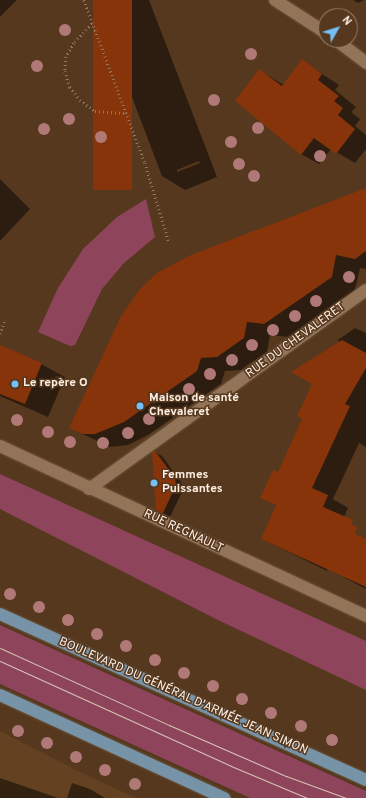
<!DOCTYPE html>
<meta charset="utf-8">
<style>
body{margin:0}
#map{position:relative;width:366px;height:798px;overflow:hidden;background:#55381e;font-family:Overpass,sans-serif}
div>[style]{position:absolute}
.built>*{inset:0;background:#634121}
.green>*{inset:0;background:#8e455b}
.shadow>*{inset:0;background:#0007}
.building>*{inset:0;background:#87340a;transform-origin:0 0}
.path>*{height:2.5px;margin-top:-1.25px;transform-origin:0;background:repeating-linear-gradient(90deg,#907863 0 1px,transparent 0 4px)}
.roads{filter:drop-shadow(0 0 1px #6c553e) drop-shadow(0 0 1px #6c553e)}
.minor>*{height:12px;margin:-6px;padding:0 6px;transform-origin:6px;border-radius:6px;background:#947459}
.primary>*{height:12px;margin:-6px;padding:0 6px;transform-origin:6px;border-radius:6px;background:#7693a8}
.tram>*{height:1px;margin:-0.5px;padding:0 0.5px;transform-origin:0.5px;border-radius:0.5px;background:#d7c5b6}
.trees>*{width:12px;height:12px;margin:-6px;border-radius:50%;background:#b07978}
.dots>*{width:11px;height:11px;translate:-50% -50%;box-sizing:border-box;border:2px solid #55381e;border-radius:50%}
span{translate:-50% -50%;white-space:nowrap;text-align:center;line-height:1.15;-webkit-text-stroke:3px #55381e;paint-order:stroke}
.street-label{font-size:12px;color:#feefe3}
.poi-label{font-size:12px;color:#feefe3;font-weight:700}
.left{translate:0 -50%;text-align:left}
.north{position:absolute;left:318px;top:8px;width:40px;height:40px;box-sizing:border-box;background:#55381e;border:1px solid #99816d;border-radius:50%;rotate:51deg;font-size:11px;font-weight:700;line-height:16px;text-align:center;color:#feefe3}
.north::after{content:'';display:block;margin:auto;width:14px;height:18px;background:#76c0f7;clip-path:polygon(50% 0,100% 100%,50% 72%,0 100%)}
</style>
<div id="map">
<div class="built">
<i style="clip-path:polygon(0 731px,80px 772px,136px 798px,0 798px)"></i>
</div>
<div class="green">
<i style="clip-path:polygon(146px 199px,155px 237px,124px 263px,102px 289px,75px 345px,70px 346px,38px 332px,58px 288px,83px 249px,117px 217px)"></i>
<i style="clip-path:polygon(0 474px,366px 641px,366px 690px,220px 621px,0 509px)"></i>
<i style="clip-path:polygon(0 625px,366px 791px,366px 798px,250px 798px,0 684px)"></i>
</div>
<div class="shadow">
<i style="clip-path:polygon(0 0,17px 0,0 17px)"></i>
<i style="clip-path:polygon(evenodd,95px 0,149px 0,217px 177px,185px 190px,162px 176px,95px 0,199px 161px,200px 163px,177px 172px,177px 170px,199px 161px)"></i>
<i style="clip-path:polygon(353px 0,364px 0,358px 3px)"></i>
<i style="clip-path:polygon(302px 61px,339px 85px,335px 90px,356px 107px,351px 112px,360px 119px,355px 126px,366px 135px,366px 149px,355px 163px,331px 149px,319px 164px,301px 154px,259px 70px,284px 85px)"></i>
<i style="clip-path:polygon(0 179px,30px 209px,0 241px)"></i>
<i style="clip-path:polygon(366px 189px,366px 269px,360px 268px,355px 290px,288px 337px,270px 335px,267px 352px,241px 370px,225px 371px,221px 384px,148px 435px,128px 445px,110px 447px,70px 428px)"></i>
<i style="clip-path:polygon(355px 328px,366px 333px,366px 447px,359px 443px,333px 499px,348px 508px,343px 519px,346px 521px,327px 571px,262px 539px,277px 506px,262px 497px,278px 474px,340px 343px,338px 340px)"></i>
<i style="clip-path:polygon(0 346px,41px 364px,65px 377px,48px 417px,0 396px)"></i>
<i style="clip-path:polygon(155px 452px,162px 456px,181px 482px,183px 490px,170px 517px,157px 510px)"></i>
<i style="clip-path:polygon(366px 540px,366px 589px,334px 572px)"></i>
<i style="clip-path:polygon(0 778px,58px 798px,0 798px)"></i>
<i style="clip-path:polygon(72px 783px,90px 789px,105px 798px,67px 798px)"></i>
</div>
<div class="building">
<i style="left:93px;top:0;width:39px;height:190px"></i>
<i style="clip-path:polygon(302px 59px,322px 74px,318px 80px,339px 96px,334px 101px,343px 108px,338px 115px,355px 129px,336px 154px,314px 138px,301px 155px,235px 101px,259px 69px,282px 86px)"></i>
<i style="clip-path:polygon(366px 188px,366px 251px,355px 259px,336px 255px,332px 277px,264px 324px,247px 322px,244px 338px,217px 357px,201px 358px,197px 371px,124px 422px,95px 434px,83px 434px,69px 428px,121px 316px,140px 289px,157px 273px,191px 255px)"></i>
<i style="clip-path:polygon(342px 340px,366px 353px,366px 368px,345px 404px,350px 406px,312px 488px,328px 495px,323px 507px,353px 520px,351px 524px,357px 527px,355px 534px,366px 539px,366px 587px,261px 539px,276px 505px,260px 498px,273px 470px,278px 472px,302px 419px,297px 416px,312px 384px,291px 372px)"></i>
<i style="clip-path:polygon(0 345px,42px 363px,25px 404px,0 394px)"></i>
<i style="clip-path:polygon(155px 451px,175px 478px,176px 485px,163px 513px,156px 510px,152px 453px)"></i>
</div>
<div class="path">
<i style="left:84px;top:0;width:174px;rotate:69.5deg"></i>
<i style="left:145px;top:163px;width:83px;rotate:73.1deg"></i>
<i style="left:92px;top:24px;width:26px;rotate:133deg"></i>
<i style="left:74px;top:43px;width:16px;rotate:120deg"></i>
<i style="left:66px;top:57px;width:14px;rotate:94deg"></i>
<i style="left:65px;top:71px;width:17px;rotate:73deg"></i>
<i style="left:70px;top:87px;width:16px;rotate:52deg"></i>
<i style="left:80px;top:100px;width:19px;rotate:36deg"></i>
<i style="left:95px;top:111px;width:31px;rotate:4deg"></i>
<i style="left:0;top:334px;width:13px;rotate:-72deg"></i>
</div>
<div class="roads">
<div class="minor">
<i style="left:275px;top:0;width:61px;rotate:32.9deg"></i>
<i style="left:336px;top:40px;width:38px;rotate:37deg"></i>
<i style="left:0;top:446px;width:404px;rotate:24.9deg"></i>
<i style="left:89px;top:489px;width:341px;rotate:-35.7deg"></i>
</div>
<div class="primary">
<i style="left:0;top:614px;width:402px;rotate:24.4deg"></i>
<i style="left:0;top:695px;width:247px;rotate:24.7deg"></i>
</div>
</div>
<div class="tram">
<i style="left:0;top:648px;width:186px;rotate:24.5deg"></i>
<i style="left:169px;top:725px;width:128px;rotate:23.6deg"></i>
<i style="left:286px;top:776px;width:64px;rotate:20.1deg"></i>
<i style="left:0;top:661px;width:254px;rotate:24.4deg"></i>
<i style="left:231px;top:766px;width:82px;rotate:22.8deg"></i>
</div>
<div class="trees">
<i style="left:65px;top:30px"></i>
<i style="left:251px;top:54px"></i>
<i style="left:37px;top:66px"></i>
<i style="left:214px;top:100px"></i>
<i style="left:69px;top:119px"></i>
<i style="left:258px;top:128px"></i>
<i style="left:44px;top:129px"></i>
<i style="left:101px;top:137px"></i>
<i style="left:231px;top:142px"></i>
<i style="left:320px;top:156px"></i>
<i style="left:239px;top:164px"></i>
<i style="left:254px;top:176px"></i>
<i style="left:349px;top:277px"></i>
<i style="left:316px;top:301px"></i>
<i style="left:295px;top:316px"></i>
<i style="left:273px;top:330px"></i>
<i style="left:252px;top:345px"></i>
<i style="left:232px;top:360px"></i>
<i style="left:210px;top:374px"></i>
<i style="left:189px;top:389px"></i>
<i style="left:149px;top:419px"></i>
<i style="left:17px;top:420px"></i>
<i style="left:48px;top:432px"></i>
<i style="left:128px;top:433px"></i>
<i style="left:70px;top:442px"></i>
<i style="left:103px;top:443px"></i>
<i style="left:10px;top:594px"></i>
<i style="left:39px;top:607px"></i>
<i style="left:68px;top:620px"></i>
<i style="left:97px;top:634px"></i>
<i style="left:126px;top:646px"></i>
<i style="left:155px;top:660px"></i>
<i style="left:184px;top:673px"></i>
<i style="left:213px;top:686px"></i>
<i style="left:242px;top:699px"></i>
<i style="left:271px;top:713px"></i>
<i style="left:301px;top:726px"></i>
<i style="left:18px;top:731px"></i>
<i style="left:332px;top:740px"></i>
<i style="left:47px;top:743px"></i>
<i style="left:76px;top:757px"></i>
<i style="left:105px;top:770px"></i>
<i style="left:135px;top:784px"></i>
</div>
<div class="dots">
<i style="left:15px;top:384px;background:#76c0f7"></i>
<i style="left:140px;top:406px;background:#76c0f7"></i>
<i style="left:154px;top:483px;background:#76c0f7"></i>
</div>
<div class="street-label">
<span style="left:296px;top:341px;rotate:-36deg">RUE DU CHEVALERET</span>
<span style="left:183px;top:532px;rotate:25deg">RUE REGNAULT</span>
<span style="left:183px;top:697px;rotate:24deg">BOULEVARD DU GÉNÉRAL D'ARMÉE JEAN SIMON</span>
</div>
<div class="poi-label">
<span class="left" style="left:23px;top:384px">Le repère O</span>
<span class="left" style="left:149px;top:406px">Maison de santé<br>Chevaleret</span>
<span class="left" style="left:162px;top:483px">Femmes<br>Puissantes</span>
</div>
<div class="north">N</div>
</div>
